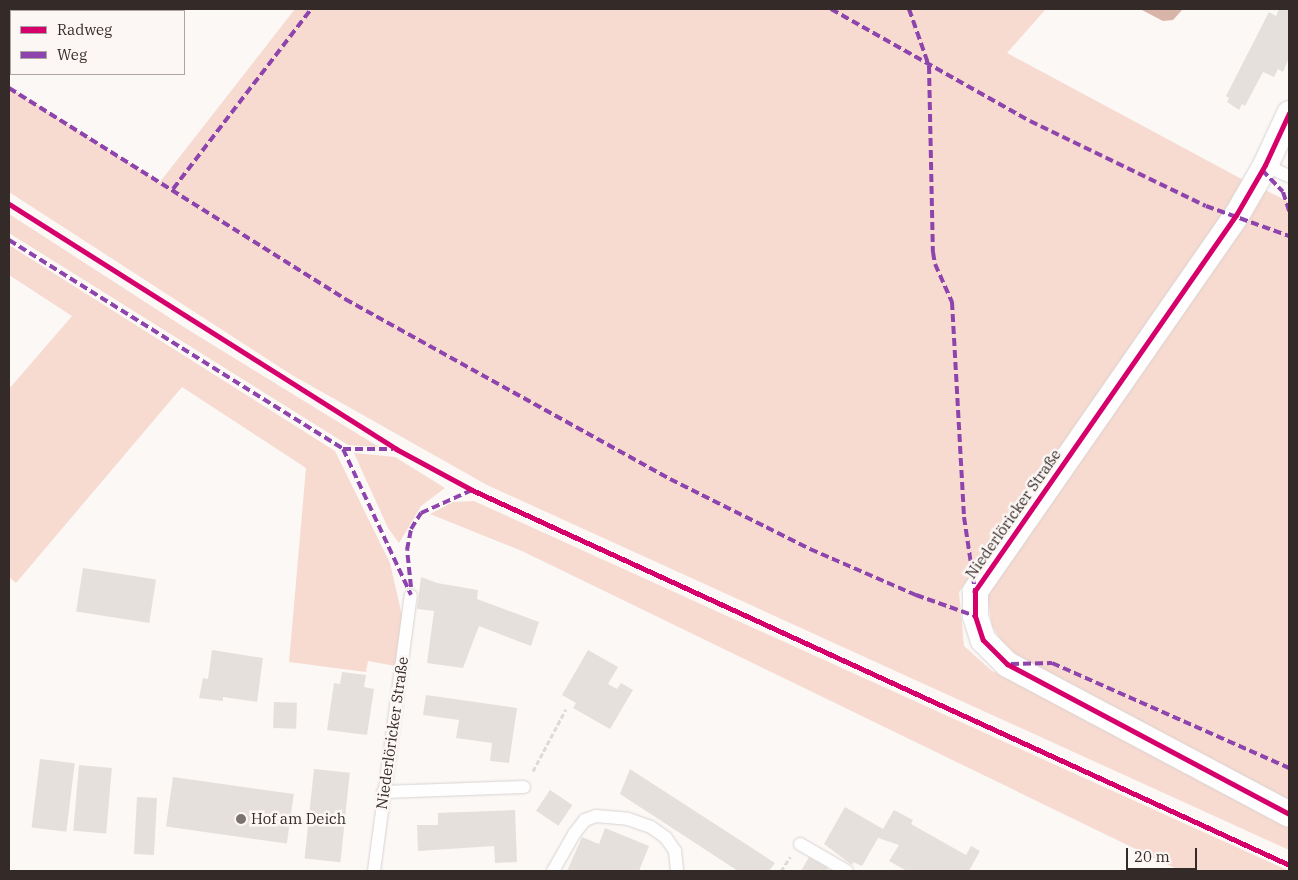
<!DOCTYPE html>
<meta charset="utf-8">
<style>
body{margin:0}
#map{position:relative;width:1298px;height:880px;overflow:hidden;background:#fbf8f6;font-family:"IBM Plex Serif",serif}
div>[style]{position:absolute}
.green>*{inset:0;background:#f7dad0}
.water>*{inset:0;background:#d9b4a8}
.building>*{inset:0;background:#e6e0dd;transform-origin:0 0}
.path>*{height:3px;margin-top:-1.5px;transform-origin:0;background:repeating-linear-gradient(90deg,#dcdbda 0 5px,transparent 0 7.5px)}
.roads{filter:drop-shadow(0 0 1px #d9d3d1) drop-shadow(0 0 1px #d9d3d1)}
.lane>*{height:12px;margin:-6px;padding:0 6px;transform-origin:6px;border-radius:6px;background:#fefefe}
.street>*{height:25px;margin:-12.5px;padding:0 12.5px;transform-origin:12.5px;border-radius:12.5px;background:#fefefe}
.quiet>*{height:4px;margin-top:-2px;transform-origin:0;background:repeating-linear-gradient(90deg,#8e44ad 0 8px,transparent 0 12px)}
.cycleway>*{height:5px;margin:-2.5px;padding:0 2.5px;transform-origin:2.5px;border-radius:2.5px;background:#d6006c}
.dots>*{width:14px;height:14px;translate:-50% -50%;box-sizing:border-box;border:2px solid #fcf7f5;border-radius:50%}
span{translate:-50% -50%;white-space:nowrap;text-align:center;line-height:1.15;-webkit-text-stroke:5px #fcf7f5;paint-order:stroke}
.street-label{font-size:15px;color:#342b28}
.poi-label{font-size:15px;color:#342b28}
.left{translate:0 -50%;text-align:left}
.frame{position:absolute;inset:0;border:10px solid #342b28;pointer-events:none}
.legend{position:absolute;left:10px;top:10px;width:175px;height:65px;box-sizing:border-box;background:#fcf7f5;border:1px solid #aca5a3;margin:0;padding:6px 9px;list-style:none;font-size:15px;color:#342b28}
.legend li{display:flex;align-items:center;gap:10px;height:25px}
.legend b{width:25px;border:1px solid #aca5a3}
.scale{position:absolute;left:1126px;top:848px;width:71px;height:22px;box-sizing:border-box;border:2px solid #342b28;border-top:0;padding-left:6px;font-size:15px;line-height:18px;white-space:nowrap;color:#342b28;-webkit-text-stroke:4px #fcf7f5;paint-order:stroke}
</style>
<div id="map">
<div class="green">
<i style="clip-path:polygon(295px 9px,1046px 9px,1007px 53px,1249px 183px,959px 592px,964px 646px,992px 671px,1026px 684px,1289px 824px,1289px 850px,487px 485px,292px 375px,9px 192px,9px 87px,160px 182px)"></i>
<i style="clip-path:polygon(1259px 187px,1289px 202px,1289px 803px,1009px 653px,992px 626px,987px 594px)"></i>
<i style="clip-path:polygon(9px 214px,187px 329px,379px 447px,348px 445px,9px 233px)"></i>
<i style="clip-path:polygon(9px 245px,335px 451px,390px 563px,402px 616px,395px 666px,368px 661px,366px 672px,289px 662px,306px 468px,182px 387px,16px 583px,9px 577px,9px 389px,72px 316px,9px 275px)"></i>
<i style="clip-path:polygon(354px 453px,395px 457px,445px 488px,421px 506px,399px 543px,388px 528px)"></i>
<i style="clip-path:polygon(474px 501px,1289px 871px,1181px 871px,522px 551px,430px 514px,453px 502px)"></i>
</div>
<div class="water">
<i style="clip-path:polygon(1140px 9px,1183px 9px,1173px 20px,1163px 21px)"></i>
</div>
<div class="building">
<i style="clip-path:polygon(1279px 9px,1289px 9px,1289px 58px,1283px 72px,1278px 69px,1274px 77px,1263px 72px,1245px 106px,1242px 104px,1239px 110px,1227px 102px,1229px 98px,1226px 96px,1269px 12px,1276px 16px)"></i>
<i style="left:83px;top:568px;width:74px;height:44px;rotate:9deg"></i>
<i style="clip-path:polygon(421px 577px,437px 583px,478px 590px,477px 599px,539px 622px,531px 646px,479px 626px,463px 668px,427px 663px,434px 611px,417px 609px)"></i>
<i style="clip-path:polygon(212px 650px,263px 658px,257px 702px,223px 697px,223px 701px,199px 698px,203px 678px,208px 679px)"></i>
<i style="clip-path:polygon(588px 650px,618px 667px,608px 684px,617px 689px,621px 683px,633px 690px,610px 729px,573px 708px,576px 703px,562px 695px)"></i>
<i style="clip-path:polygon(342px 672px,366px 675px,364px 687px,374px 689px,367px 735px,327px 730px,334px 683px,340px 684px)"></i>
<i style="clip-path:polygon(426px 695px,517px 708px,509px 763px,490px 761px,492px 743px,456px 738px,459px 720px,423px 715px)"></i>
<i style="left:274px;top:702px;width:23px;height:26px;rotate:2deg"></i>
<i style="left:40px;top:759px;width:35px;height:69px;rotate:7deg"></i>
<i style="left:79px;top:765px;width:33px;height:66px;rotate:5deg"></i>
<i style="left:314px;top:769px;width:36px;height:90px;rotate:6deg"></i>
<i style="clip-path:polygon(630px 769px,775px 863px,769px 871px,738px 871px,620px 794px)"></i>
<i style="left:173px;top:777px;width:122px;height:50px;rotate:8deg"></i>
<i style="left:550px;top:790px;width:27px;height:25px;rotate:34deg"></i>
<i style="left:137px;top:797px;width:20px;height:57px;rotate:3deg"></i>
<i style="clip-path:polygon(845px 807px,883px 829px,894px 810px,913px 820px,911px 824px,966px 855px,971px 846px,980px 851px,969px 871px,907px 871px,889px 861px,899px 845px,878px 838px,862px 866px,853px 862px,852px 865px,824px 844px)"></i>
<i style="clip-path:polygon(515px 810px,517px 862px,495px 863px,494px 846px,418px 851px,417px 825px,438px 825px,438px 813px)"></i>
<i style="clip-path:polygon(605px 828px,649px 846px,639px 871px,567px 871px,582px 837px,599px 844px)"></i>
<i style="clip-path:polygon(809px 857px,828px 868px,826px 871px,801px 871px)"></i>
</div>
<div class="path">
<i style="left:533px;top:771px;width:70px;rotate:-62deg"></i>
<i style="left:781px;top:871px;width:17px;rotate:-57deg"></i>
</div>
<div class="roads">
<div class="lane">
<i style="left:1265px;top:165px;width:26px;rotate:25deg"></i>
<i style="left:383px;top:792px;width:141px;rotate:-2deg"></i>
<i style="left:800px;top:844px;width:54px;rotate:29.9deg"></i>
<i style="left:374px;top:871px;width:278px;rotate:-82.4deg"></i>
<i style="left:553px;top:871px;width:43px;rotate:-60.4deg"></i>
<i style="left:574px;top:834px;width:18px;rotate:-52deg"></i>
<i style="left:585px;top:820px;width:12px;rotate:-20deg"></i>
<i style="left:596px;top:816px;width:32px;rotate:5deg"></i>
<i style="left:628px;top:819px;width:24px;rotate:19deg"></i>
<i style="left:651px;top:827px;width:19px;rotate:36deg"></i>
<i style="left:666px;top:838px;width:16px;rotate:55deg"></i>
<i style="left:675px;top:851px;width:20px;rotate:84deg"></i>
</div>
<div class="street">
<i style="left:1289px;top:113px;width:57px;rotate:114.8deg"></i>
<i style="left:1265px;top:165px;width:58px;rotate:120.1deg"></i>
<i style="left:1236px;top:215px;width:458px;rotate:124.8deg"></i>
<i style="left:975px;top:591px;width:25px;rotate:90deg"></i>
<i style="left:975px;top:616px;width:25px;rotate:72deg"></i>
<i style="left:983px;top:640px;width:34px;rotate:45deg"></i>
<i style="left:1007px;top:664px;width:319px;rotate:28deg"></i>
</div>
</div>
<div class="quiet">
<i style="left:831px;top:9px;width:228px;rotate:29.4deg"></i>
<i style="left:1030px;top:121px;width:195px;rotate:25.8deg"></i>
<i style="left:1206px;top:206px;width:88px;rotate:19.9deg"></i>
<i style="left:909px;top:9px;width:60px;rotate:70.7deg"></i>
<i style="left:929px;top:66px;width:186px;rotate:88.8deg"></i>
<i style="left:933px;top:252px;width:12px;rotate:81deg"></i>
<i style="left:935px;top:264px;width:42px;rotate:65.9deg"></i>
<i style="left:952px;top:302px;width:215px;rotate:86.8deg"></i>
<i style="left:964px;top:517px;width:75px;rotate:81.5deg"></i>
<i style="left:9px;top:88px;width:397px;rotate:32.1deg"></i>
<i style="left:345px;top:299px;width:372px;rotate:29deg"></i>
<i style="left:670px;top:479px;width:157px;rotate:26.6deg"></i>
<i style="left:810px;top:549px;width:116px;rotate:23.5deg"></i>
<i style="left:916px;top:595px;width:63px;rotate:19.6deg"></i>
<i style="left:1262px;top:170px;width:30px;rotate:46deg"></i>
<i style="left:1283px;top:192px;width:20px;rotate:72deg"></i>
<i style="left:173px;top:189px;width:227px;rotate:-52.5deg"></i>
<i style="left:9px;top:240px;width:394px;rotate:32deg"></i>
<i style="left:343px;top:449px;width:161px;rotate:65deg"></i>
<i style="left:343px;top:449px;width:50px"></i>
<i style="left:411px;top:587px;width:37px;rotate:-96deg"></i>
<i style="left:407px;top:550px;width:21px;rotate:-79deg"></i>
<i style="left:411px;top:529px;width:19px;rotate:-58deg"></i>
<i style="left:421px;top:513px;width:56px;rotate:-24.3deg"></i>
<i style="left:1011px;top:664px;width:41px;rotate:-1.4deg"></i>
<i style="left:1052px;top:663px;width:259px;rotate:23.9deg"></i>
</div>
<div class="cycleway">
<i style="left:1289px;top:113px;width:57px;rotate:114.8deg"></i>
<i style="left:1265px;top:165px;width:58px;rotate:120.1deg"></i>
<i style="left:1236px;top:215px;width:458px;rotate:124.8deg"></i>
<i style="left:975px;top:591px;width:25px;rotate:90deg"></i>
<i style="left:975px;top:616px;width:25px;rotate:72deg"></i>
<i style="left:983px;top:640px;width:34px;rotate:45deg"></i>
<i style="left:1007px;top:664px;width:319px;rotate:28deg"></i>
<i style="left:9px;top:204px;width:458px;rotate:32.3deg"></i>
<i style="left:396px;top:449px;width:86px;rotate:28.3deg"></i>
<i style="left:472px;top:490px;width:899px;rotate:24.65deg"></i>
</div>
<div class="dots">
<i style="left:241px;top:819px;background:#7a7370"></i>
</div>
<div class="street-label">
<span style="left:1013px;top:514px;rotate:-55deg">Niederlöricker Straße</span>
<span style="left:392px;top:733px;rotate:-82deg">Niederlöricker Straße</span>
</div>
<div class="poi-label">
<span class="left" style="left:251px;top:819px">Hof am Deich</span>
</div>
<div class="frame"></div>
<ul class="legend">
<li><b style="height:6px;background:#d6006c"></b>Radweg</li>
<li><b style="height:6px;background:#8e44ad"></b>Weg</li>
</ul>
<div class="scale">20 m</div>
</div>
